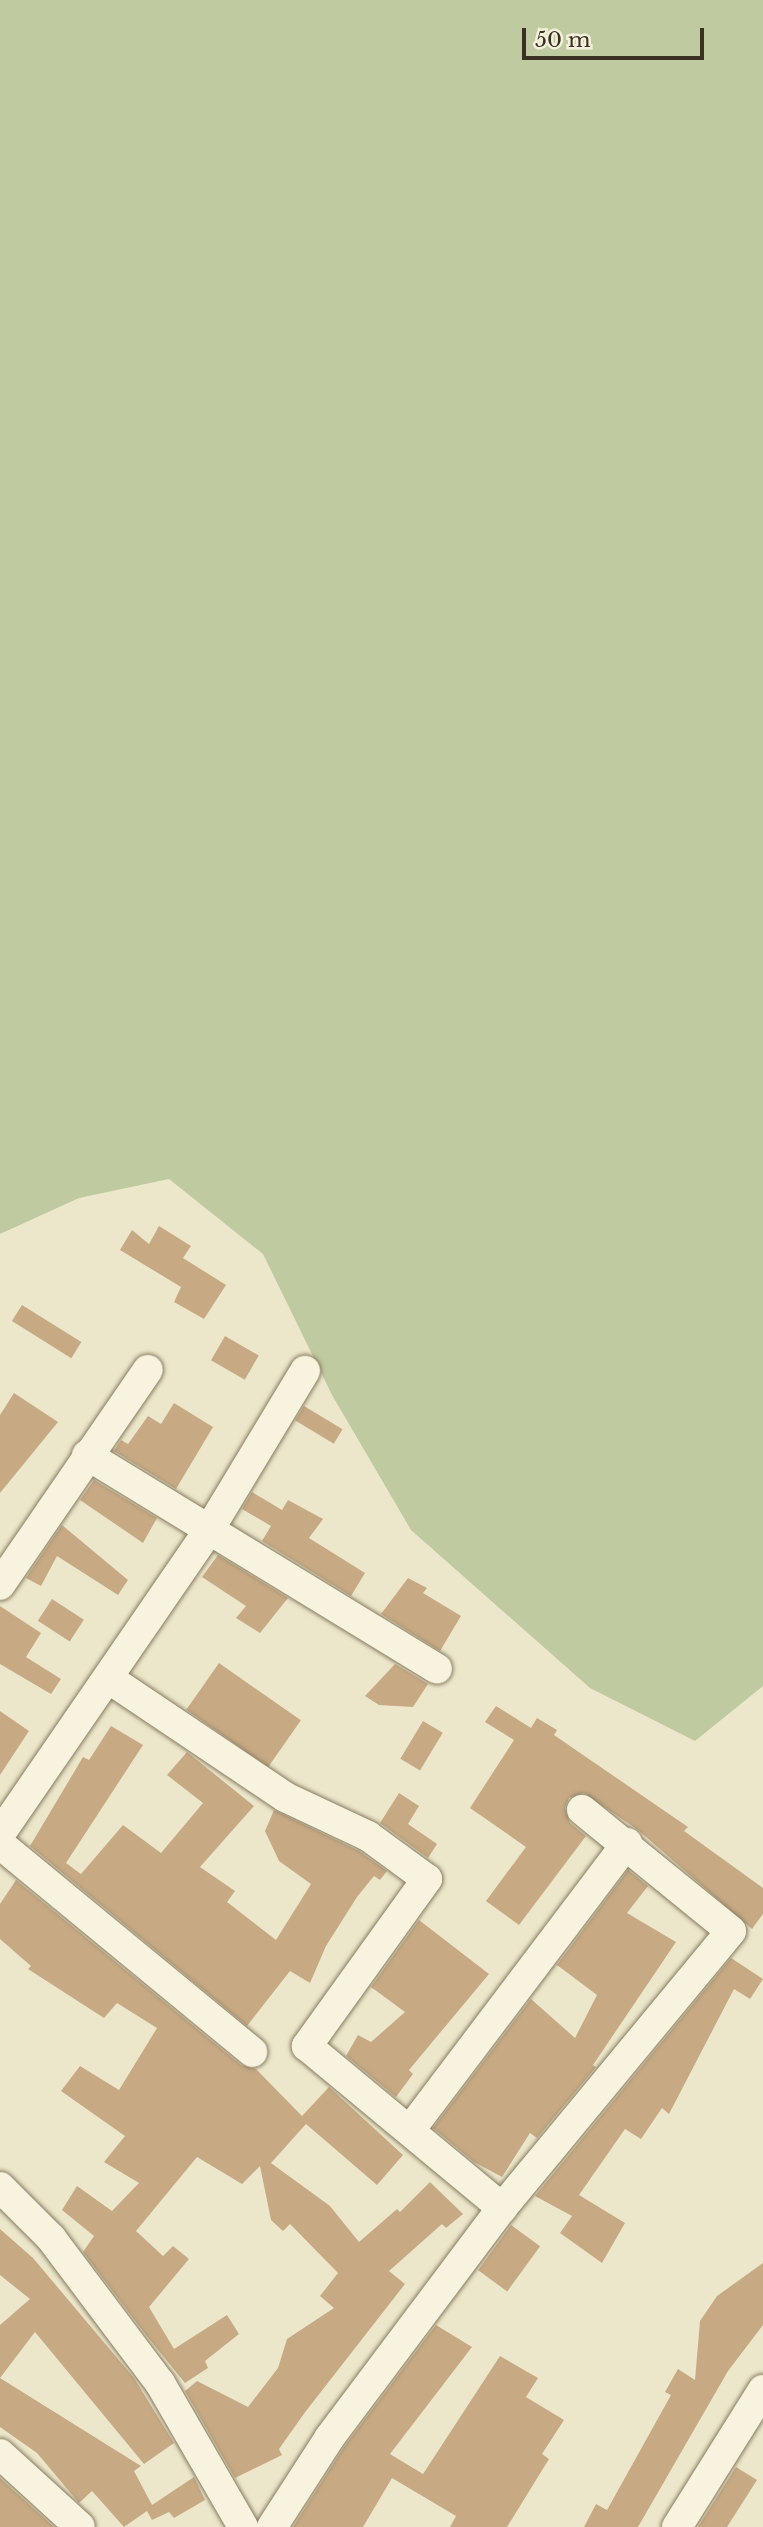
<!DOCTYPE html>
<style>
body{margin:0}
#map{position:relative;width:763px;height:2527px;overflow:hidden;background:#ece7cb;font-family:"Libre Baskerville",serif}
div>[style]{position:absolute}
.green>*{inset:0;background:#bfcaa0}
.building>*{inset:0;background:#c7aa84;transform-origin:0 0}
.roads{filter:drop-shadow(0 0 2px #887b60) drop-shadow(0 0 2px #887b60)}
.minor>*{height:30px;margin:-15px;padding:0 15px;transform-origin:15px;border-radius:15px;background:#f7f3de}
span{translate:-50% -50%;white-space:nowrap;text-align:center;line-height:1.15;-webkit-text-stroke:6px #f4f0db;paint-order:stroke}
.scale{position:absolute;left:522px;top:28px;width:182px;height:32px;box-sizing:border-box;border:4px solid #3a3123;border-top:0;padding-left:9px;font-size:21px;line-height:24px;white-space:nowrap;color:#3a3123;-webkit-text-stroke:5px #f4f0db;paint-order:stroke}
</style>
<div id="map">
<div class="green">
<i style="clip-path:polygon(0 0,763px 0,763px 1686px,695px 1741px,590px 1688px,411px 1530px,332px 1395px,263px 1254px,169px 1179px,79px 1198px,0 1234px)"></i>
</div>
<div class="building">
<i style="clip-path:polygon(159px 1226px,191px 1246px,183px 1258px,226px 1285px,204px 1319px,174px 1302px,181px 1287px,120px 1250px,132px 1230px,149px 1244px)"></i>
<i style="left:22px;top:1305px;width:70px;height:19px;rotate:32deg"></i>
<i style="left:225px;top:1336px;width:39px;height:28px;rotate:30deg"></i>
<i style="clip-path:polygon(14px 1393px,58px 1422px,0 1493px,0 1415px)"></i>
<i style="clip-path:polygon(174px 1403px,213px 1427px,176px 1489px,114px 1451px,121px 1440px,128px 1444px,148px 1416px,161px 1424px)"></i>
<i style="left:304px;top:1406px;width:45px;height:17px;rotate:31deg"></i>
<i style="clip-path:polygon(94px 1480px,157px 1518px,143px 1543px,80px 1500px)"></i>
<i style="clip-path:polygon(252px 1492px,282px 1510px,288px 1500px,323px 1519px,309px 1538px,365px 1573px,351px 1596px,262px 1541px,271px 1526px,242px 1509px)"></i>
<i style="clip-path:polygon(62px 1525px,128px 1580px,118px 1595px,57px 1556px,41px 1586px,26px 1578px)"></i>
<i style="clip-path:polygon(218px 1555px,288px 1598px,260px 1633px,236px 1618px,246px 1606px,202px 1577px)"></i>
<i style="clip-path:polygon(408px 1578px,427px 1588px,423px 1593px,461px 1616px,440px 1651px,381px 1614px)"></i>
<i style="left:52px;top:1599px;width:38px;height:26px;rotate:33deg"></i>
<i style="clip-path:polygon(0 1606px,41px 1633px,26px 1657px,61px 1679px,51px 1694px,0 1664px)"></i>
<i style="left:219px;top:1663px;width:100px;height:57px;rotate:35deg"></i>
<i style="clip-path:polygon(395px 1664px,428px 1684px,413px 1707px,379px 1705px,365px 1696px)"></i>
<i style="clip-path:polygon(496px 1706px,531px 1728px,537px 1718px,557px 1730px,554px 1735px,688px 1827px,684px 1831px,763px 1888px,763px 1914px,752px 1929px,638px 1830px,584px 1793px,569px 1798px,565px 1808px,570px 1823px,586px 1836px,519px 1925px,486px 1901px,526px 1847px,470px 1808px,514px 1740px,485px 1722px)"></i>
<i style="clip-path:polygon(0 1711px,29px 1731px,0 1775px)"></i>
<i style="left:423px;top:1721px;width:23px;height:44px;rotate:31deg"></i>
<i style="clip-path:polygon(111px 1726px,143px 1745px,66px 1863px,81px 1874px,123px 1825px,161px 1853px,203px 1803px,167px 1775px,187px 1752px,254px 1806px,200px 1867px,235px 1891px,227px 1902px,276px 1940px,311px 1884px,279px 1861px,265px 1831px,274px 1810px,359px 1851px,387px 1871px,380px 1880px,374px 1876px,357px 1897px,326px 1946px,310px 1983px,290px 1971px,247px 2026px,30px 1846px,83px 1757px,89px 1760px)"></i>
<i style="clip-path:polygon(399px 1793px,419px 1806px,408px 1824px,437px 1844px,428px 1858px,380px 1823px)"></i>
<i style="clip-path:polygon(628px 1870px,648px 1886px,627px 1913px,676px 1942px,593px 2065px,596px 2067px,537px 2138px,530px 2133px,502px 2177px,474px 2162px,433px 2128px,531px 1999px,575px 2038px,597px 1995px,557px 1965px)"></i>
<i style="clip-path:polygon(16px 1880px,241px 2065px,256px 2069px,302px 2116px,329px 2087px,403px 2155px,377px 2185px,306px 2124px,271px 2163px,330px 2206px,359px 2242px,397px 2209px,400px 2212px,430px 2182px,463px 2214px,446px 2228px,442px 2224px,389px 2271px,405px 2284px,306px 2411px,279px 2449px,282px 2455px,235px 2478px,185px 2391px,197px 2381px,248px 2407px,278px 2368px,287px 2339px,334px 2308px,320px 2296px,338px 2273px,290px 2224px,283px 2231px,271px 2220px,260px 2166px,242px 2184px,197px 2157px,136px 2231px,163px 2256px,173px 2246px,189px 2259px,149px 2307px,174px 2349px,227px 2315px,239px 2334px,205px 2361px,208px 2368px,185px 2383px,146px 2335px,83px 2252px,94px 2236px,62px 2210px,77px 2186px,112px 2211px,139px 2183px,104px 2162px,125px 2136px,61px 2091px,80px 2066px,119px 2090px,157px 2028px,117px 2003px,104px 2018px,28px 1969px,31px 1966px,0 1939px,0 1904px)"></i>
<i style="clip-path:polygon(419px 1920px,489px 1974px,409px 2070px,413px 2074px,396px 2097px,346px 2056px,358px 2035px,371px 2042px,405px 2012px,371px 1987px)"></i>
<i style="clip-path:polygon(731px 1958px,763px 1979px,750px 1999px,734px 1989px,669px 2114px,662px 2108px,641px 2139px,625px 2129px,579px 2195px,625px 2223px,602px 2263px,560px 2233px,572px 2216px,535px 2196px)"></i>
<i style="left:511px;top:2225px;width:36px;height:56px;rotate:36deg"></i>
<i style="clip-path:polygon(0 2229px,33px 2258px,134px 2378px,174px 2443px,144px 2464px,35px 2332px,0 2378px,141px 2466px,134px 2471px,152px 2505px,194px 2477px,205px 2500px,174px 2518px,169px 2512px,152px 2520px,147px 2511px,124px 2527px,92px 2491px,79px 2503px,37px 2453px,0 2427px,0 2325px,30px 2299px,0 2275px)"></i>
<i style="clip-path:polygon(763px 2263px,763px 2325px,728px 2371px,638px 2527px,584px 2527px,596px 2504px,607px 2510px,671px 2395px,665px 2392px,678px 2369px,695px 2380px,700px 2321px,717px 2296px)"></i>
<i style="clip-path:polygon(436px 2325px,472px 2347px,390px 2454px,423px 2474px,500px 2356px,538px 2378px,526px 2397px,564px 2420px,542px 2454px,549px 2459px,507px 2527px,450px 2527px,456px 2516px,392px 2478px,363px 2527px,293px 2527px,344px 2447px)"></i>
<i style="clip-path:polygon(736px 2467px,757px 2480px,727px 2527px,698px 2527px)"></i>
<i style="clip-path:polygon(0 2478px,54px 2527px,0 2527px)"></i>
</div>
<div class="roads">
<div class="minor">
<i style="left:87px;top:1455px;width:410px;rotate:31.4deg"></i>
<i style="left:0;top:1585px;width:261px;rotate:-55.5deg"></i>
<i style="left:108px;top:1678px;width:213px;rotate:33.9deg"></i>
<i style="left:285px;top:1797px;width:92px;rotate:25.2deg"></i>
<i style="left:368px;top:1836px;width:73px;rotate:36.1deg"></i>
<i style="left:427px;top:1879px;width:206px;rotate:125.7deg"></i>
<i style="left:307px;top:2046px;width:254px;rotate:39.7deg"></i>
<i style="left:0;top:1834px;width:369px;rotate:-55.5deg"></i>
<i style="left:209px;top:1530px;width:186px;rotate:-58.9deg"></i>
<i style="left:0;top:1844px;width:327px;rotate:39.5deg"></i>
<i style="left:410px;top:2130px;width:360px;rotate:-52.9deg"></i>
<i style="left:0;top:2187px;width:72px;rotate:45deg"></i>
<i style="left:51px;top:2238px;width:181px;rotate:53.1deg"></i>
<i style="left:160px;top:2383px;width:166px;rotate:60deg"></i>
<i style="left:0;top:2454px;width:108px;rotate:42.4deg"></i>
<i style="left:272px;top:2527px;width:107px;rotate:-57.2deg"></i>
<i style="left:330px;top:2437px;width:286px;rotate:-53.1deg"></i>
<i style="left:502px;top:2208px;width:359px;rotate:-50.4deg"></i>
<i style="left:731px;top:1931px;width:192px;rotate:-140.9deg"></i>
<i style="left:677px;top:2527px;width:162px;rotate:-57.9deg"></i>
</div>
</div>
<div class="scale">50 m</div>
</div>
